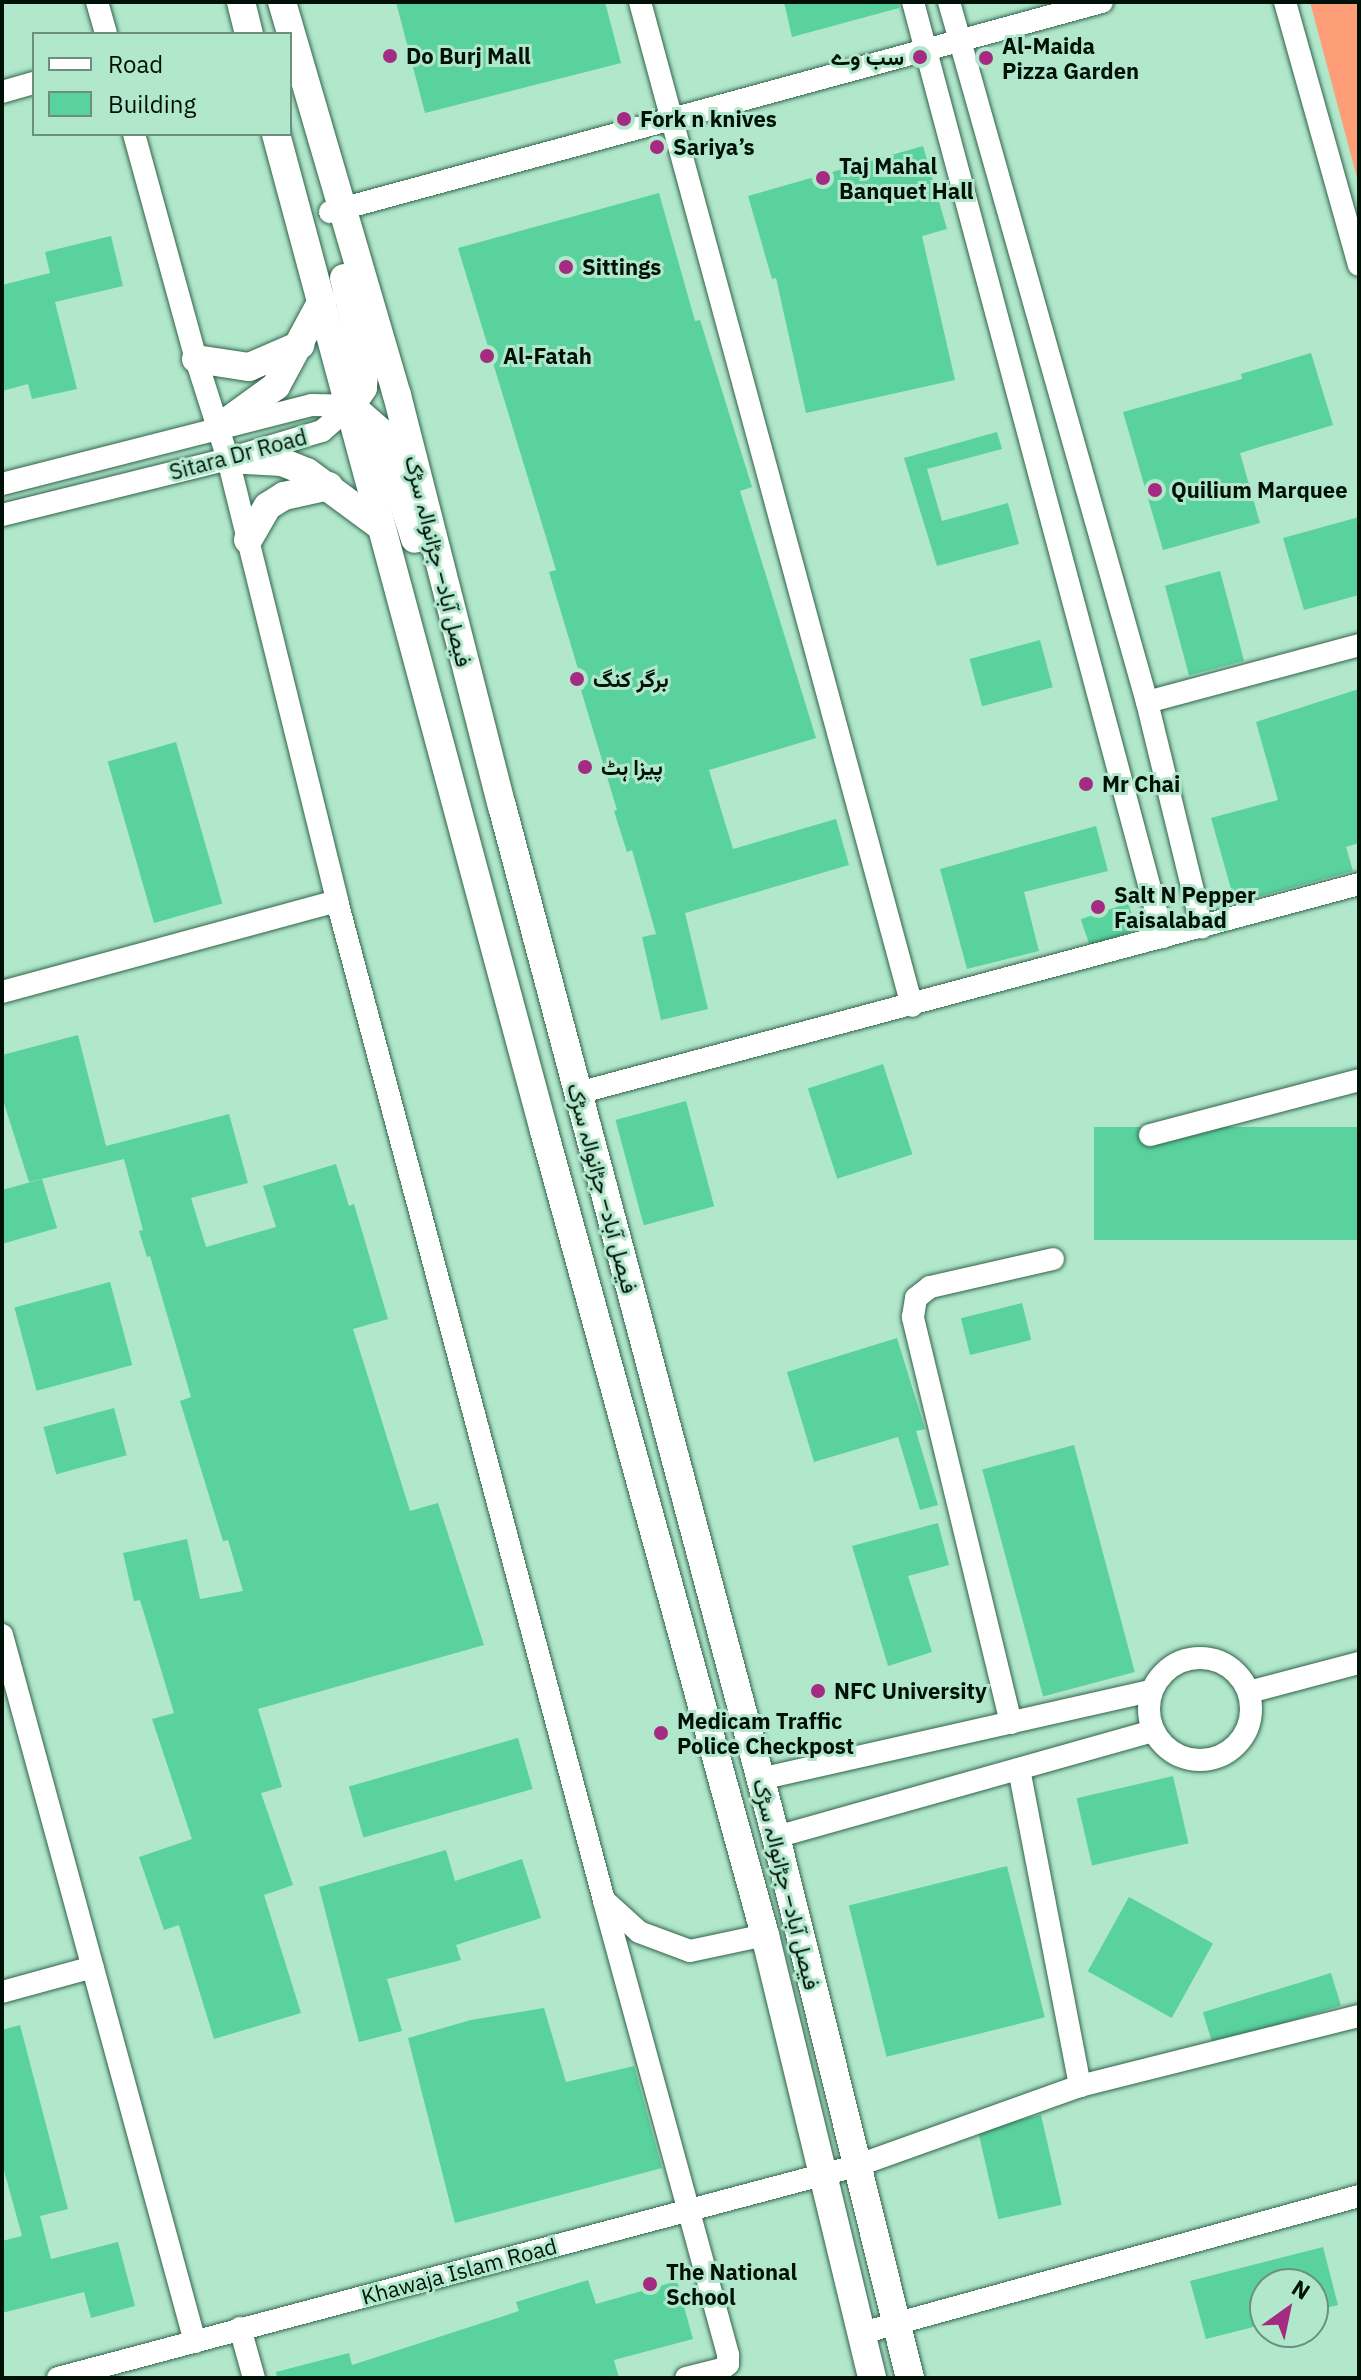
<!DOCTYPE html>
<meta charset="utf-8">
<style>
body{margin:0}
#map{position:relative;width:1361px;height:2380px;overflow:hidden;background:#b1e7cb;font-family:"IBM Plex Sans",Vazirmatn,sans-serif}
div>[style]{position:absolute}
.green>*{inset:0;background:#fd9e79}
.building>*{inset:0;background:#5ad29d;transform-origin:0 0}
.roads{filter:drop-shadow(0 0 2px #31644c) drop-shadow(0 0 2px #31644c)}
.minor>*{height:22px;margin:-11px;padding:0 11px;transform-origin:11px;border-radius:11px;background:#fff}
.minor>.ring{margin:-11px;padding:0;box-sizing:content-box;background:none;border:22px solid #fff;border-radius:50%}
.major>*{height:28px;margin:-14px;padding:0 14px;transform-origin:14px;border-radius:14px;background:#fff}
.dots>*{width:22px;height:22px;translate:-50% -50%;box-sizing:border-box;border:4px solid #b1e7cb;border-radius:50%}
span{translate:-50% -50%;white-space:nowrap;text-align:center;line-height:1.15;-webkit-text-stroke:6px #b1e7cb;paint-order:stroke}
.poi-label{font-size:22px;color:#001108;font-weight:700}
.left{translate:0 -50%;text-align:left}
.right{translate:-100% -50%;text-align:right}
.street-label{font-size:22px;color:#001108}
.frame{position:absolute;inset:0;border:4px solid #001108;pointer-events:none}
.legend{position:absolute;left:32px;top:32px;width:260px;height:104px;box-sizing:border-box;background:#b1e7cb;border:2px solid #6a917d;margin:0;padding:10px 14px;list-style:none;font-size:24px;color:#001108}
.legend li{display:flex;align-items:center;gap:16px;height:40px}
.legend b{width:40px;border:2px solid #6a917d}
.north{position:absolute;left:1249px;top:2268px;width:80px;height:80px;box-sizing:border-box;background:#b1e7cb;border:2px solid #6a917d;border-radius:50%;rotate:33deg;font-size:22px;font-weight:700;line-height:32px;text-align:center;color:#001108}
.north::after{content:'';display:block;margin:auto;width:28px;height:36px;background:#a42b81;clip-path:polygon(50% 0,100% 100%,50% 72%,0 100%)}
</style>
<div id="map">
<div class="green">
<i style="clip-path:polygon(1310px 2px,1359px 2px,1359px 185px)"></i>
</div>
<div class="building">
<i style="clip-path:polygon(396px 2px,605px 2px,621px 63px,425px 113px)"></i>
<i style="clip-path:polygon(784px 2px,898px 2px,899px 8px,792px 37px)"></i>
<i style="clip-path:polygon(923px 146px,947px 229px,922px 236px,955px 380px,806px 413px,776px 278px,772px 279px,748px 196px)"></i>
<i style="clip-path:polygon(659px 193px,695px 321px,700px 320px,752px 487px,740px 491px,816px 738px,709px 770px,733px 849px,836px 819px,849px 865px,685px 913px,708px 1009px,661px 1020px,642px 937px,656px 934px,632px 850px,627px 852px,614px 811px,617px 810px,581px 690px,584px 689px,549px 572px,556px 570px,458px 248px)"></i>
<i style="clip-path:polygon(111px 236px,123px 286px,55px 302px,77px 389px,32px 399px,28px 384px,2px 391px,2px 285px,50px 273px,45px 252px)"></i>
<i style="clip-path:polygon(1311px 353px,1333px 425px,1240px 453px,1260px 523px,1163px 550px,1123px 412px,1242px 379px,1241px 374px)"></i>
<i style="clip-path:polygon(997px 432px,1002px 449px,927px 469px,942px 521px,1008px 503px,1019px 544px,937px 566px,904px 458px)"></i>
<i style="clip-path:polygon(1359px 517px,1359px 595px,1304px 610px,1283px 538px)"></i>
<i style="left:1220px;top:571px;width:93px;height:57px;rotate:75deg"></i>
<i style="left:1040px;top:640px;width:49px;height:73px;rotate:75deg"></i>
<i style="clip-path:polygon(1359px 689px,1359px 843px,1346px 847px,1353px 871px,1235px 903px,1211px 818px,1278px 800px,1256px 722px)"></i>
<i style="left:176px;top:742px;width:168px;height:71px;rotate:74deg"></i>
<i style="clip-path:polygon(1096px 826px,1108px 871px,1024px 892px,1039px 951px,967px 969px,940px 869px)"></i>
<i style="left:1128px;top:903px;width:28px;height:50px;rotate:71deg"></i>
<i style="clip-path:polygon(78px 1035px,106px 1146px,229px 1114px,248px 1183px,191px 1198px,206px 1247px,276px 1227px,263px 1186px,336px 1164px,349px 1206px,354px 1204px,388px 1319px,353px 1329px,410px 1511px,438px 1503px,484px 1645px,258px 1709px,282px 1787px,261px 1793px,293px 1885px,264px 1895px,301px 2013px,214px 2039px,179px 1925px,164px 1930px,139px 1857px,192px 1839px,152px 1719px,174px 1713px,140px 1600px,134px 1601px,123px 1553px,187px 1539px,200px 1599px,243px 1591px,228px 1540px,223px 1541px,180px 1401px,191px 1397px,150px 1256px,147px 1257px,139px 1231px,143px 1230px,124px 1159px,29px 1182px,2px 1097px,2px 1055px)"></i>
<i style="left:883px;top:1064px;width:95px;height:79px;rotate:72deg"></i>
<i style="left:686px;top:1101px;width:109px;height:73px;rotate:75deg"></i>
<i style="left:1359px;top:1127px;width:113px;height:265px;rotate:90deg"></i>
<i style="clip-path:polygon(42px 1179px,57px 1228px,2px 1244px,2px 1190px)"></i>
<i style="left:110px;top:1282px;width:86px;height:99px;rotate:75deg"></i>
<i style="left:1022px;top:1303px;width:38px;height:63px;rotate:76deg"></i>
<i style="clip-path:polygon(897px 1338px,925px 1429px,916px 1431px,938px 1505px,920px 1510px,898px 1437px,814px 1462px,787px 1372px)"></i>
<i style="left:114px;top:1408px;width:49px;height:73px;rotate:75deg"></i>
<i style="left:1074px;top:1445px;width:235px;height:95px;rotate:75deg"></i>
<i style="clip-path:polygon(938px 1523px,949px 1565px,908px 1576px,932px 1652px,888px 1666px,852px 1546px)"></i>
<i style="left:518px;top:1738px;width:53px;height:176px;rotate:74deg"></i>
<i style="left:1173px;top:1776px;width:69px;height:99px;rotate:77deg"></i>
<i style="clip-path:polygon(446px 1850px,455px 1881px,522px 1859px,541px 1918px,456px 1945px,461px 1960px,387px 1979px,402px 2031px,359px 2042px,319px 1887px)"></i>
<i style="left:1007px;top:1866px;width:156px;height:163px;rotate:76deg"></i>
<i style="left:1129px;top:1897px;width:96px;height:85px;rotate:29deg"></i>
<i style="left:1331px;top:1973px;width:34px;height:134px;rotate:73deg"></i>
<i style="clip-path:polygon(544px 2008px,566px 2082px,634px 2066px,662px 2168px,455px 2223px,408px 2038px,471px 2020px)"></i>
<i style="clip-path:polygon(20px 2025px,68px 2209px,40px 2216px,51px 2259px,118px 2242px,135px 2306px,91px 2318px,84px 2292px,2px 2313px,2px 2241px,22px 2236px,2px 2163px,2px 2030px)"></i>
<i style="left:1041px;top:2115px;width:92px;height:65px;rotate:77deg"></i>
<i style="clip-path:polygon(1323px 2247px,1338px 2305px,1313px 2311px,1313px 2284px,1265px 2284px,1265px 2324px,1206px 2339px,1190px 2281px)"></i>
<i style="clip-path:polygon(588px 2280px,596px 2304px,677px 2281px,693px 2339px,614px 2360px,619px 2378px,277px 2378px,276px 2372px,349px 2353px,352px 2365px,519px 2311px,516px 2302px)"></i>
</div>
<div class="roads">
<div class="minor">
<i style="left:97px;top:2px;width:33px;rotate:74deg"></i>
<i style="left:640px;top:2px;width:1040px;rotate:74.84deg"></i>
<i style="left:913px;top:2px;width:968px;rotate:75.03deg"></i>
<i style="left:949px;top:2px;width:727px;rotate:74.21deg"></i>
<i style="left:1147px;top:702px;width:232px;rotate:76.3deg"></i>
<i style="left:1285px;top:2px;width:273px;rotate:74.3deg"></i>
<i style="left:2px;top:92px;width:33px;rotate:-16deg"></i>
<i style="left:134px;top:134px;width:233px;rotate:74.6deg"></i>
<i style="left:196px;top:359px;width:105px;rotate:72.3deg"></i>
<i style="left:228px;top:459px;width:455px;rotate:76.1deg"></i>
<i style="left:337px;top:901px;width:1034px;rotate:75.04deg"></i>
<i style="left:604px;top:1900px;width:47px;rotate:42.4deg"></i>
<i style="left:639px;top:1932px;width:54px;rotate:20.4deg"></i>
<i style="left:690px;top:1951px;width:77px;rotate:-12deg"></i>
<i style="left:330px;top:212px;width:800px;rotate:-15.22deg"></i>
<i style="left:2px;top:484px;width:320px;rotate:-14.3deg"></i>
<i style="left:312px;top:405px;width:39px;rotate:1deg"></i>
<i style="left:2px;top:515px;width:233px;rotate:-13.9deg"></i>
<i style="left:228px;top:459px;width:98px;rotate:-16.6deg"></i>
<i style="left:322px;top:431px;width:38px;rotate:-41deg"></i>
<i style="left:1147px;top:702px;width:220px;rotate:-15deg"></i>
<i style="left:2px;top:992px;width:347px;rotate:-15.2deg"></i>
<i style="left:578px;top:1093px;width:808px;rotate:-14.98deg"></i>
<i style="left:1150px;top:1135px;width:216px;rotate:-14.7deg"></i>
<i style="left:2px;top:1635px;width:733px;rotate:74.73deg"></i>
<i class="ring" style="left:1149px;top:1658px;width:80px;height:80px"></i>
<i style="left:1249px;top:1692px;width:114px;rotate:-14.8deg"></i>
<i style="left:1011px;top:1723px;width:418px;rotate:-103.6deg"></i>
<i style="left:913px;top:1317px;width:19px;rotate:-81deg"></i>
<i style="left:916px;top:1298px;width:18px;rotate:-38deg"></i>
<i style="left:930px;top:1287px;width:126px;rotate:-12.8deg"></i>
<i style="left:1019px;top:1769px;width:323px;rotate:79.1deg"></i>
<i style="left:760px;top:1779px;width:401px;rotate:-12.7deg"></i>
<i style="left:776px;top:1837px;width:392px;rotate:-15.7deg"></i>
<i style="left:604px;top:1901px;width:471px;rotate:74.7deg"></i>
<i style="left:728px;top:2355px;width:9px;rotate:90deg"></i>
<i style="left:728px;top:2364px;width:8px;rotate:140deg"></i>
<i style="left:722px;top:2369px;width:37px;rotate:166deg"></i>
<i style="left:2px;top:1992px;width:94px;rotate:-15.4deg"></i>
<i style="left:240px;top:2328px;width:52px;rotate:74.4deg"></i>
<i style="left:862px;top:2333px;width:516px;rotate:-15.41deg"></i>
<i style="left:58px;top:2378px;width:829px;rotate:-14.89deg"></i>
<i style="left:859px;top:2165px;width:235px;rotate:-19.7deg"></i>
<i style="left:1080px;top:2086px;width:288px;rotate:-14.1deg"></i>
</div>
<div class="major">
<i style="left:241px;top:2px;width:33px;rotate:76deg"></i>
<i style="left:282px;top:2px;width:409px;rotate:73.7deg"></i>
<i style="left:397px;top:395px;width:424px;rotate:75.7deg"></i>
<i style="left:502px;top:806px;width:1067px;rotate:75.12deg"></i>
<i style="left:776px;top:1837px;width:557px;rotate:76.09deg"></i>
<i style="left:276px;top:134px;width:1032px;rotate:74.95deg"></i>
<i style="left:544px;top:1131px;width:834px;rotate:74.63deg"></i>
<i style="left:765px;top:1935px;width:456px;rotate:76.4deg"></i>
<i style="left:344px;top:278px;width:88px;rotate:76.1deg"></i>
<i style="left:365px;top:363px;width:25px;rotate:95deg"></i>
<i style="left:363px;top:388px;width:22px;rotate:124deg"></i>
<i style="left:351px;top:406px;width:40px;rotate:41deg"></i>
<i style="left:381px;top:432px;width:112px;rotate:72.4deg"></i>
<i style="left:196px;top:359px;width:54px;rotate:8.6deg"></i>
<i style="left:249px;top:367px;width:56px;rotate:-23.3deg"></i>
<i style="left:218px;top:428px;width:72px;rotate:-35.9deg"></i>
<i style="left:276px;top:386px;width:97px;rotate:-61.6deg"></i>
<i style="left:228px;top:459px;width:54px;rotate:3.2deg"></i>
<i style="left:282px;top:462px;width:27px;rotate:22deg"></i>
<i style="left:307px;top:472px;width:89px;rotate:36.4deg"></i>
<i style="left:248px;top:540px;width:39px;rotate:-60deg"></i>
<i style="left:268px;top:506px;width:19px;rotate:-32deg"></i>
<i style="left:284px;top:496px;width:46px;rotate:-12.5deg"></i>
</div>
</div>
<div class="dots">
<i style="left:390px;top:56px;background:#a42b81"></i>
<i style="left:920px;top:57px;background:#a42b81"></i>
<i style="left:986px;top:58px;background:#a42b81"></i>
<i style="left:624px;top:119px;background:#a42b81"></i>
<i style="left:657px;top:147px;background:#a42b81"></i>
<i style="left:823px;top:178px;background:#a42b81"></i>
<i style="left:566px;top:267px;background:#a42b81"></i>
<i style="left:487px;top:356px;background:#a42b81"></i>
<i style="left:1155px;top:490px;background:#a42b81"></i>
<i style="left:577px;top:679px;background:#a42b81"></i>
<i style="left:585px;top:767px;background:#a42b81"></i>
<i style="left:1086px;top:784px;background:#a42b81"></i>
<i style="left:1098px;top:907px;background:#a42b81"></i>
<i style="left:818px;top:1691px;background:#a42b81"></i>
<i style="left:661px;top:1733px;background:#a42b81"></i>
<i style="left:650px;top:2284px;background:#a42b81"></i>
</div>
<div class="poi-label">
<span class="left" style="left:1002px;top:58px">Al-Maida<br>Pizza Garden</span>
<span class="left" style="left:406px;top:56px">Do Burj Mall</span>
<span class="right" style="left:904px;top:57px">سب وے</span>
<span class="left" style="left:640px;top:119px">Fork n knives</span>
<span class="left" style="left:673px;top:147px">Sariya’s</span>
<span class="left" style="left:839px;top:178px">Taj Mahal<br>Banquet Hall</span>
<span class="left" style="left:582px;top:267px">Sittings</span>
<span class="left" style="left:503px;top:356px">Al-Fatah</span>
<span class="left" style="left:1171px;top:490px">Quilium Marquee</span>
<span class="left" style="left:593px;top:679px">برگر کنگ</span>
<span class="left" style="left:601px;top:767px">پیزا ہٹ</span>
<span class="left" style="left:1102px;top:784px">Mr Chai</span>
<span class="left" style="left:1114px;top:907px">Salt N Pepper<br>Faisalabad</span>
<span class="left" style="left:834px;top:1691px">NFC University</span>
<span class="left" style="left:677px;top:1733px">Medicam Traffic<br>Police Checkpost</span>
<span class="left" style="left:666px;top:2284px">The National<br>School</span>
</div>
<div class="street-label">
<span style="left:238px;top:454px;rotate:-15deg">Sitara Dr Road</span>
<span style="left:439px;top:561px;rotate:76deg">فیصل آباد– جڑانوالہ سڑک</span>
<span style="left:603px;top:1188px;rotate:75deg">فیصل آباد– جڑانوالہ سڑک</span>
<span style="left:787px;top:1884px;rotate:76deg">فیصل آباد– جڑانوالہ سڑک</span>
<span style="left:459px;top:2271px;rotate:-15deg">Khawaja Islam Road</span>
</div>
<div class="frame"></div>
<ul class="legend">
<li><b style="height:10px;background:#fff"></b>Road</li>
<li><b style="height:22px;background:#5ad29d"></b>Building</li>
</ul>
<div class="north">N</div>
</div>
